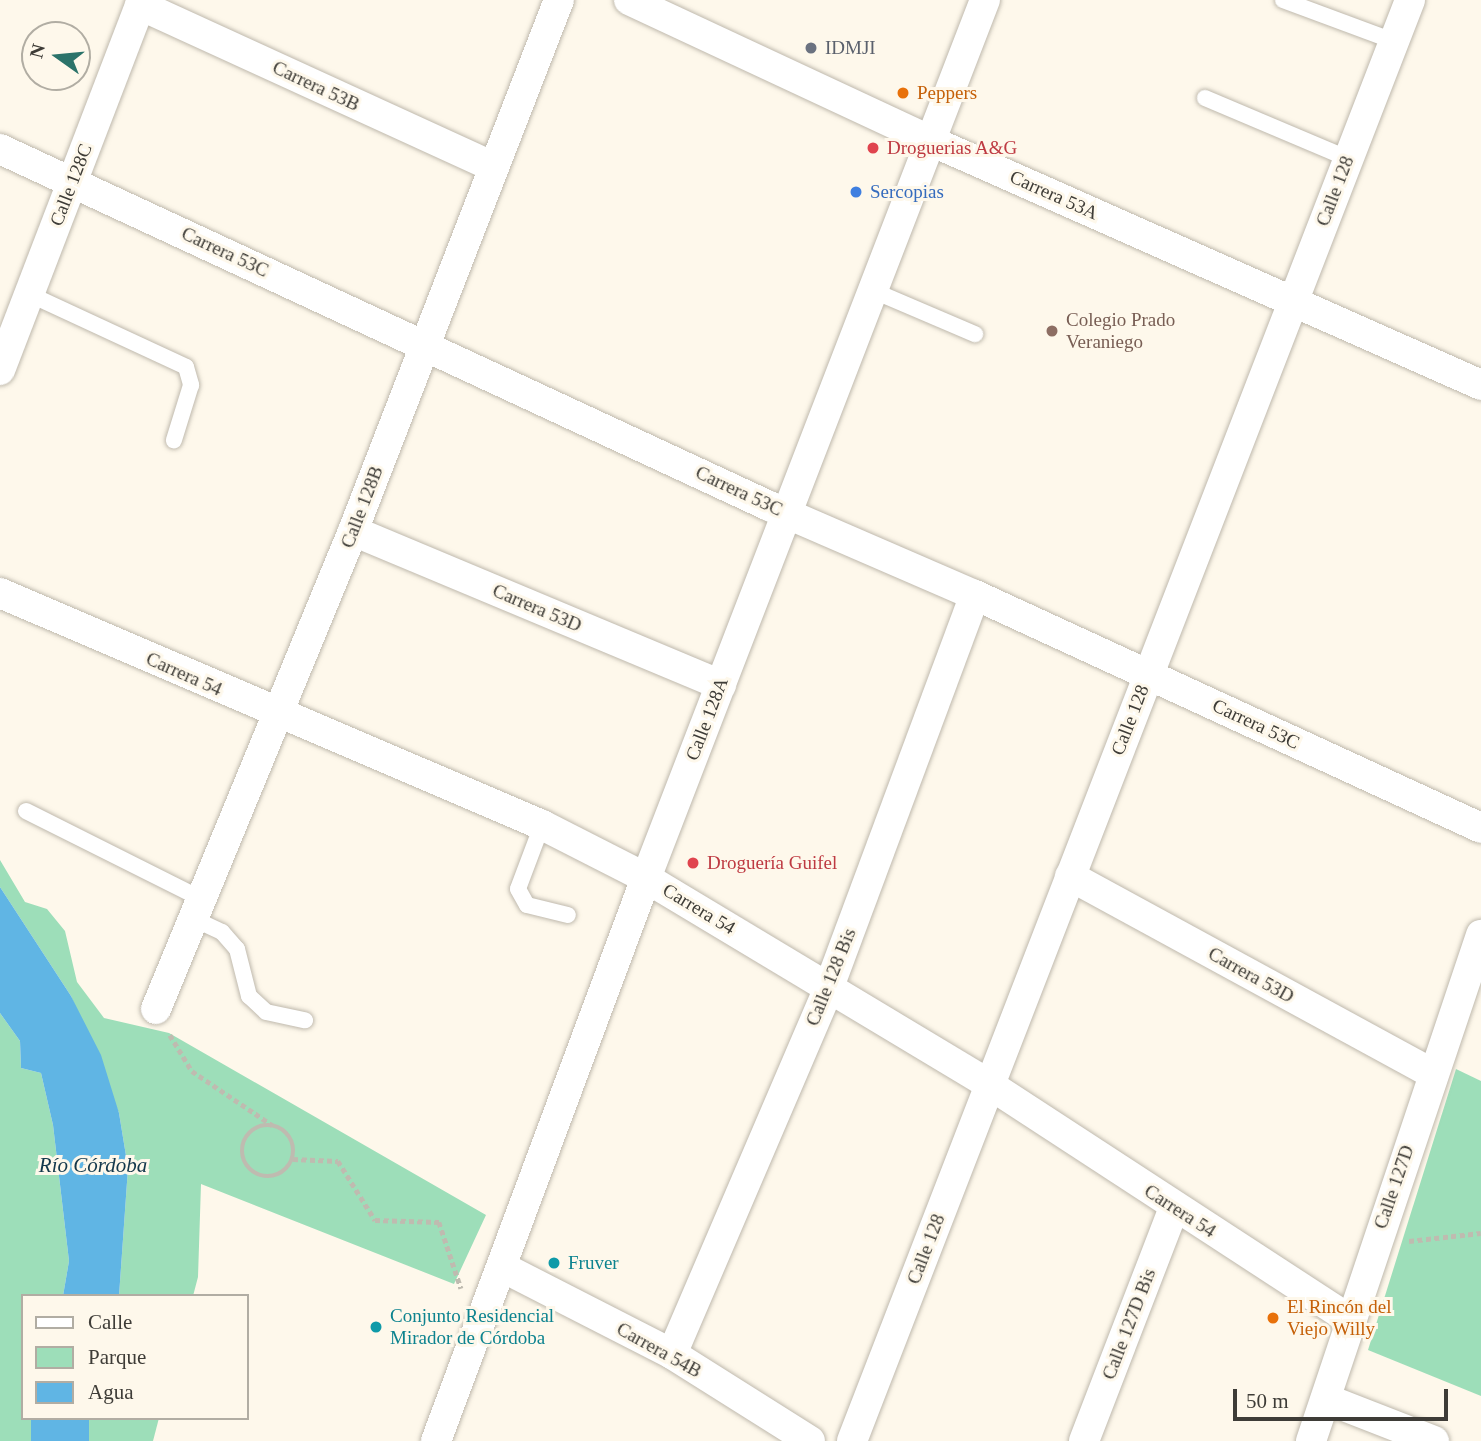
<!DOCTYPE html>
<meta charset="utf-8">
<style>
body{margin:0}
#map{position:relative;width:1481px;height:1441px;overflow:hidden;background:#fef8eb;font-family:"Times New Roman",serif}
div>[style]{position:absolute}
.green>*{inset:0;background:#9ddeb9}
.water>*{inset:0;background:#60b5e4;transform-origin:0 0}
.path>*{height:4.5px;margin-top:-2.25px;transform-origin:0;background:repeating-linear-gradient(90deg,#bfbbb0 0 5px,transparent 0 8.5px)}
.path>.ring{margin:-2.25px;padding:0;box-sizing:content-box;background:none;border:4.5px solid #bfbbb0;border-radius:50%}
.roads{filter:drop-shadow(0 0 2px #bfb9ad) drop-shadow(0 0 2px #bfb9ad)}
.service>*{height:16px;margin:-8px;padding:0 8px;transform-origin:8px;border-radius:8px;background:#fff}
.minor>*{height:30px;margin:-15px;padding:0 15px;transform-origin:15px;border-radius:15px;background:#fff}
.dots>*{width:19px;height:19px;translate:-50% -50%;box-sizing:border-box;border:4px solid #fef8eb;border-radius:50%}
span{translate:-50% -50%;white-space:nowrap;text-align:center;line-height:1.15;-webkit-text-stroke:6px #fef8eb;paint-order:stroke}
.worship-label{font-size:19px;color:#5b616d}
.left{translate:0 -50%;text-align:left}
.street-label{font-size:19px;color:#3e3c37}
.food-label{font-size:19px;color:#c56008}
.health-label{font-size:19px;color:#be3a42}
.shop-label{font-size:19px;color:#366cbe}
.education-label{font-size:19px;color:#785e54}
.culture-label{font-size:19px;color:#0d838f}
.water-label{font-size:21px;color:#13384c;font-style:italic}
.legend{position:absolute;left:21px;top:1294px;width:228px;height:126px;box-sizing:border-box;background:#fef8eb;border:2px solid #b1ada3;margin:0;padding:9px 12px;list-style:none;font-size:21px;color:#3e3c37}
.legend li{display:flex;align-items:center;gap:14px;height:35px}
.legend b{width:35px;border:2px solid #b1ada3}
.north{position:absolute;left:21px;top:21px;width:70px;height:70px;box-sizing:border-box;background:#fef8eb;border:2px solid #b1ada3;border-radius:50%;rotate:285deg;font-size:19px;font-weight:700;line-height:28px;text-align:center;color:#3e3c37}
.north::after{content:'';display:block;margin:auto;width:24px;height:32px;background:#2b736a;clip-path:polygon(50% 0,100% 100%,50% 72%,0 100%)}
.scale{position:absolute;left:1233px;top:1389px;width:215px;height:32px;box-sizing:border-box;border:4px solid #3e3c37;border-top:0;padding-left:9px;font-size:21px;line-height:24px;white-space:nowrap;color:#3e3c37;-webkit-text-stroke:5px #fef8eb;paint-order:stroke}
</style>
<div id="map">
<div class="green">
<i style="clip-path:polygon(0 860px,25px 902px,47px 909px,65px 931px,77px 982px,104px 1018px,169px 1033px,486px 1215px,454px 1284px,201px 1184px,198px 1277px,193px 1296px,119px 1296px,128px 1168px,119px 1113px,71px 996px,0 887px)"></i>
<i style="clip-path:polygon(0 1013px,20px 1041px,21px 1068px,41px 1073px,53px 1125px,69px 1261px,63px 1296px,23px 1296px,23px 1418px,31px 1418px,31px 1441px,0 1441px)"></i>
<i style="clip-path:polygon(1456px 1069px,1481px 1081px,1481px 1396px,1368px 1350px)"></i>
<i style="clip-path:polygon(89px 1418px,159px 1418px,153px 1441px,84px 1441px)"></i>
</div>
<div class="water">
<i style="clip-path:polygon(0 887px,71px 996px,101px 1055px,119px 1113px,128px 1168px,119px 1296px,63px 1296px,69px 1261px,53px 1125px,41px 1073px,21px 1068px,20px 1041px,0 1013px)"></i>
<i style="left:31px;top:1418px;width:58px;height:23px"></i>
</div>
<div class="path">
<i style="left:170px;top:1035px;width:42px;rotate:58.6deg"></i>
<i style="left:192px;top:1071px;width:97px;rotate:34deg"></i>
<i class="ring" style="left:242px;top:1125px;width:47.5px;height:47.5px"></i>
<i style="left:293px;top:1159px;width:45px;rotate:2.5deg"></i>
<i style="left:338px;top:1161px;width:70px;rotate:57.9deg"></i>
<i style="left:375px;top:1220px;width:64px;rotate:1.8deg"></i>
<i style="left:439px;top:1222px;width:70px;rotate:71.6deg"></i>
<i style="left:1409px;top:1241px;width:72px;rotate:-6.3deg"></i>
</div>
<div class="roads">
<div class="service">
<i style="left:1283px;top:0;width:117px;rotate:20.4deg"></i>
<i style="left:1205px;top:98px;width:154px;rotate:22.9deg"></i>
<i style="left:874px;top:291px;width:110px;rotate:23.1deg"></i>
<i style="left:29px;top:294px;width:173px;rotate:24.9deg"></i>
<i style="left:186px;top:367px;width:19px;rotate:74deg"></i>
<i style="left:191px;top:385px;width:58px;rotate:107.2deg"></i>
<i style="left:26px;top:811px;width:195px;rotate:26.6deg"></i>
<i style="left:542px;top:825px;width:68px;rotate:110.6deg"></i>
<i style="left:518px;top:889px;width:18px;rotate:61deg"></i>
<i style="left:527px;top:905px;width:42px;rotate:13.7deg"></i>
<i style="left:192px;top:918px;width:33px;rotate:25deg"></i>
<i style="left:222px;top:932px;width:23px;rotate:49deg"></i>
<i style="left:237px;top:949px;width:49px;rotate:75.7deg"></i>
<i style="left:249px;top:996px;width:23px;rotate:43deg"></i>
<i style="left:266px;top:1012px;width:40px;rotate:12deg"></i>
</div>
<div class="minor">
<i style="left:629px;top:0;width:333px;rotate:25deg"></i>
<i style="left:931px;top:141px;width:602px;rotate:23.92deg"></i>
<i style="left:140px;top:5px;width:387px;rotate:24.6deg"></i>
<i style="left:0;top:149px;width:848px;rotate:24.9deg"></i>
<i style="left:769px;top:506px;width:224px;rotate:23.4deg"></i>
<i style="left:975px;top:595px;width:557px;rotate:24.72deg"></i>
<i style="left:0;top:370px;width:396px;rotate:-69deg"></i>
<i style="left:353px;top:531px;width:399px;rotate:22.7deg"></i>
<i style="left:0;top:593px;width:590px;rotate:23.17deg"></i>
<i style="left:542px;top:825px;width:117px;rotate:27deg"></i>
<i style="left:646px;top:878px;width:401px;rotate:31deg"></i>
<i style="left:990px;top:1085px;width:429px;rotate:33.1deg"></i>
<i style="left:1070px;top:876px;width:412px;rotate:28.6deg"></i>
<i style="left:156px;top:1009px;width:517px;rotate:-67.6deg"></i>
<i style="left:353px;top:531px;width:570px;rotate:-68.8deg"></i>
<i style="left:504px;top:1268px;width:189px;rotate:27.1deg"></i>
<i style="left:672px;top:1354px;width:163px;rotate:32.2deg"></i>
<i style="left:672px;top:1354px;width:399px;rotate:-66.8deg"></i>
<i style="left:829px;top:987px;width:418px;rotate:-69.6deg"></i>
<i style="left:1326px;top:1399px;width:116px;rotate:21.3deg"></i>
<i style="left:436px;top:1441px;width:601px;rotate:-69.54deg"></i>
<i style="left:646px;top:878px;width:941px;rotate:-68.89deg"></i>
<i style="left:852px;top:1441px;width:1545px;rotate:-68.83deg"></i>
<i style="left:1084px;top:1441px;width:250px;rotate:-68.9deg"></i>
<i style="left:1311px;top:1441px;width:534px;rotate:-71.43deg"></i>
</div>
</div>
<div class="dots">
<i style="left:811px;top:48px;background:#6b7280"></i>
<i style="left:903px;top:93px;background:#e8710a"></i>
<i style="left:873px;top:148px;background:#e0444e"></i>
<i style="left:856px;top:192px;background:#3f7fe0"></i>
<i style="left:1052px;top:331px;background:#8d6e63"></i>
<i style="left:693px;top:863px;background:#e0444e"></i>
<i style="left:554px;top:1263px;background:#0f9aa8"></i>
<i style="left:1273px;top:1318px;background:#e8710a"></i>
<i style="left:376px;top:1327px;background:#0f9aa8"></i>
</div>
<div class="worship-label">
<span class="left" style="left:825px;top:48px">IDMJI</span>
</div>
<div class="street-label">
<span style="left:316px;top:86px;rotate:25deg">Carrera 53B</span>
<span style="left:71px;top:185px;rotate:-69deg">Calle 128C</span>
<span style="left:1335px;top:191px;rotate:-69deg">Calle 128</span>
<span style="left:1054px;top:195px;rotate:24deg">Carrera 53A</span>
<span style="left:225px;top:252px;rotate:25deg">Carrera 53C</span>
<span style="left:739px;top:491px;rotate:25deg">Carrera 53C</span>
<span style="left:362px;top:507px;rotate:-69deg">Calle 128B</span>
<span style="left:537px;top:608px;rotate:23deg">Carrera 53D</span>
<span style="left:184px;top:674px;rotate:24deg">Carrera 54</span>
<span style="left:707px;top:719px;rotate:-69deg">Calle 128A</span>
<span style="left:1130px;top:720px;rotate:-69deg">Calle 128</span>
<span style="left:1256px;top:724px;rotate:25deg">Carrera 53C</span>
<span style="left:699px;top:909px;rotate:31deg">Carrera 54</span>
<span style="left:1251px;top:975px;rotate:29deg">Carrera 53D</span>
<span style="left:831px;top:977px;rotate:-68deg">Calle 128 Bis</span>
<span style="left:1394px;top:1187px;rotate:-71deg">Calle 127D</span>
<span style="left:1180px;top:1211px;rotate:33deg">Carrera 54</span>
<span style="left:926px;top:1249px;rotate:-69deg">Calle 128</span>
<span style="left:1129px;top:1324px;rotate:-69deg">Calle 127D Bis</span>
<span style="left:659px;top:1350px;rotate:29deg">Carrera 54B</span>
</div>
<div class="food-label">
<span class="left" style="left:917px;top:93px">Peppers</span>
<span class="left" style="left:1287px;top:1318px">El Rincón del<br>Viejo Willy</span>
</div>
<div class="health-label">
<span class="left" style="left:887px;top:148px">Droguerias A&amp;G</span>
<span class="left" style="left:707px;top:863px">Droguería Guifel</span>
</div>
<div class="shop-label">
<span class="left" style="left:870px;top:192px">Sercopias</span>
</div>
<div class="education-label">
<span class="left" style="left:1066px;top:331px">Colegio Prado<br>Veraniego</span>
</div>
<div class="culture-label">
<span class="left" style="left:568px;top:1263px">Fruver</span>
<span class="left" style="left:390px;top:1327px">Conjunto Residencial<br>Mirador de Córdoba</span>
</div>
<div class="water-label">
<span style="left:93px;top:1165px">Río Córdoba</span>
</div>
<ul class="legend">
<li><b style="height:9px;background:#fff"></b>Calle</li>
<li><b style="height:19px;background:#9ddeb9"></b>Parque</li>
<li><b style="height:19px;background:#60b5e4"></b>Agua</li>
</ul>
<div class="north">N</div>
<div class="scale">50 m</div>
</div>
